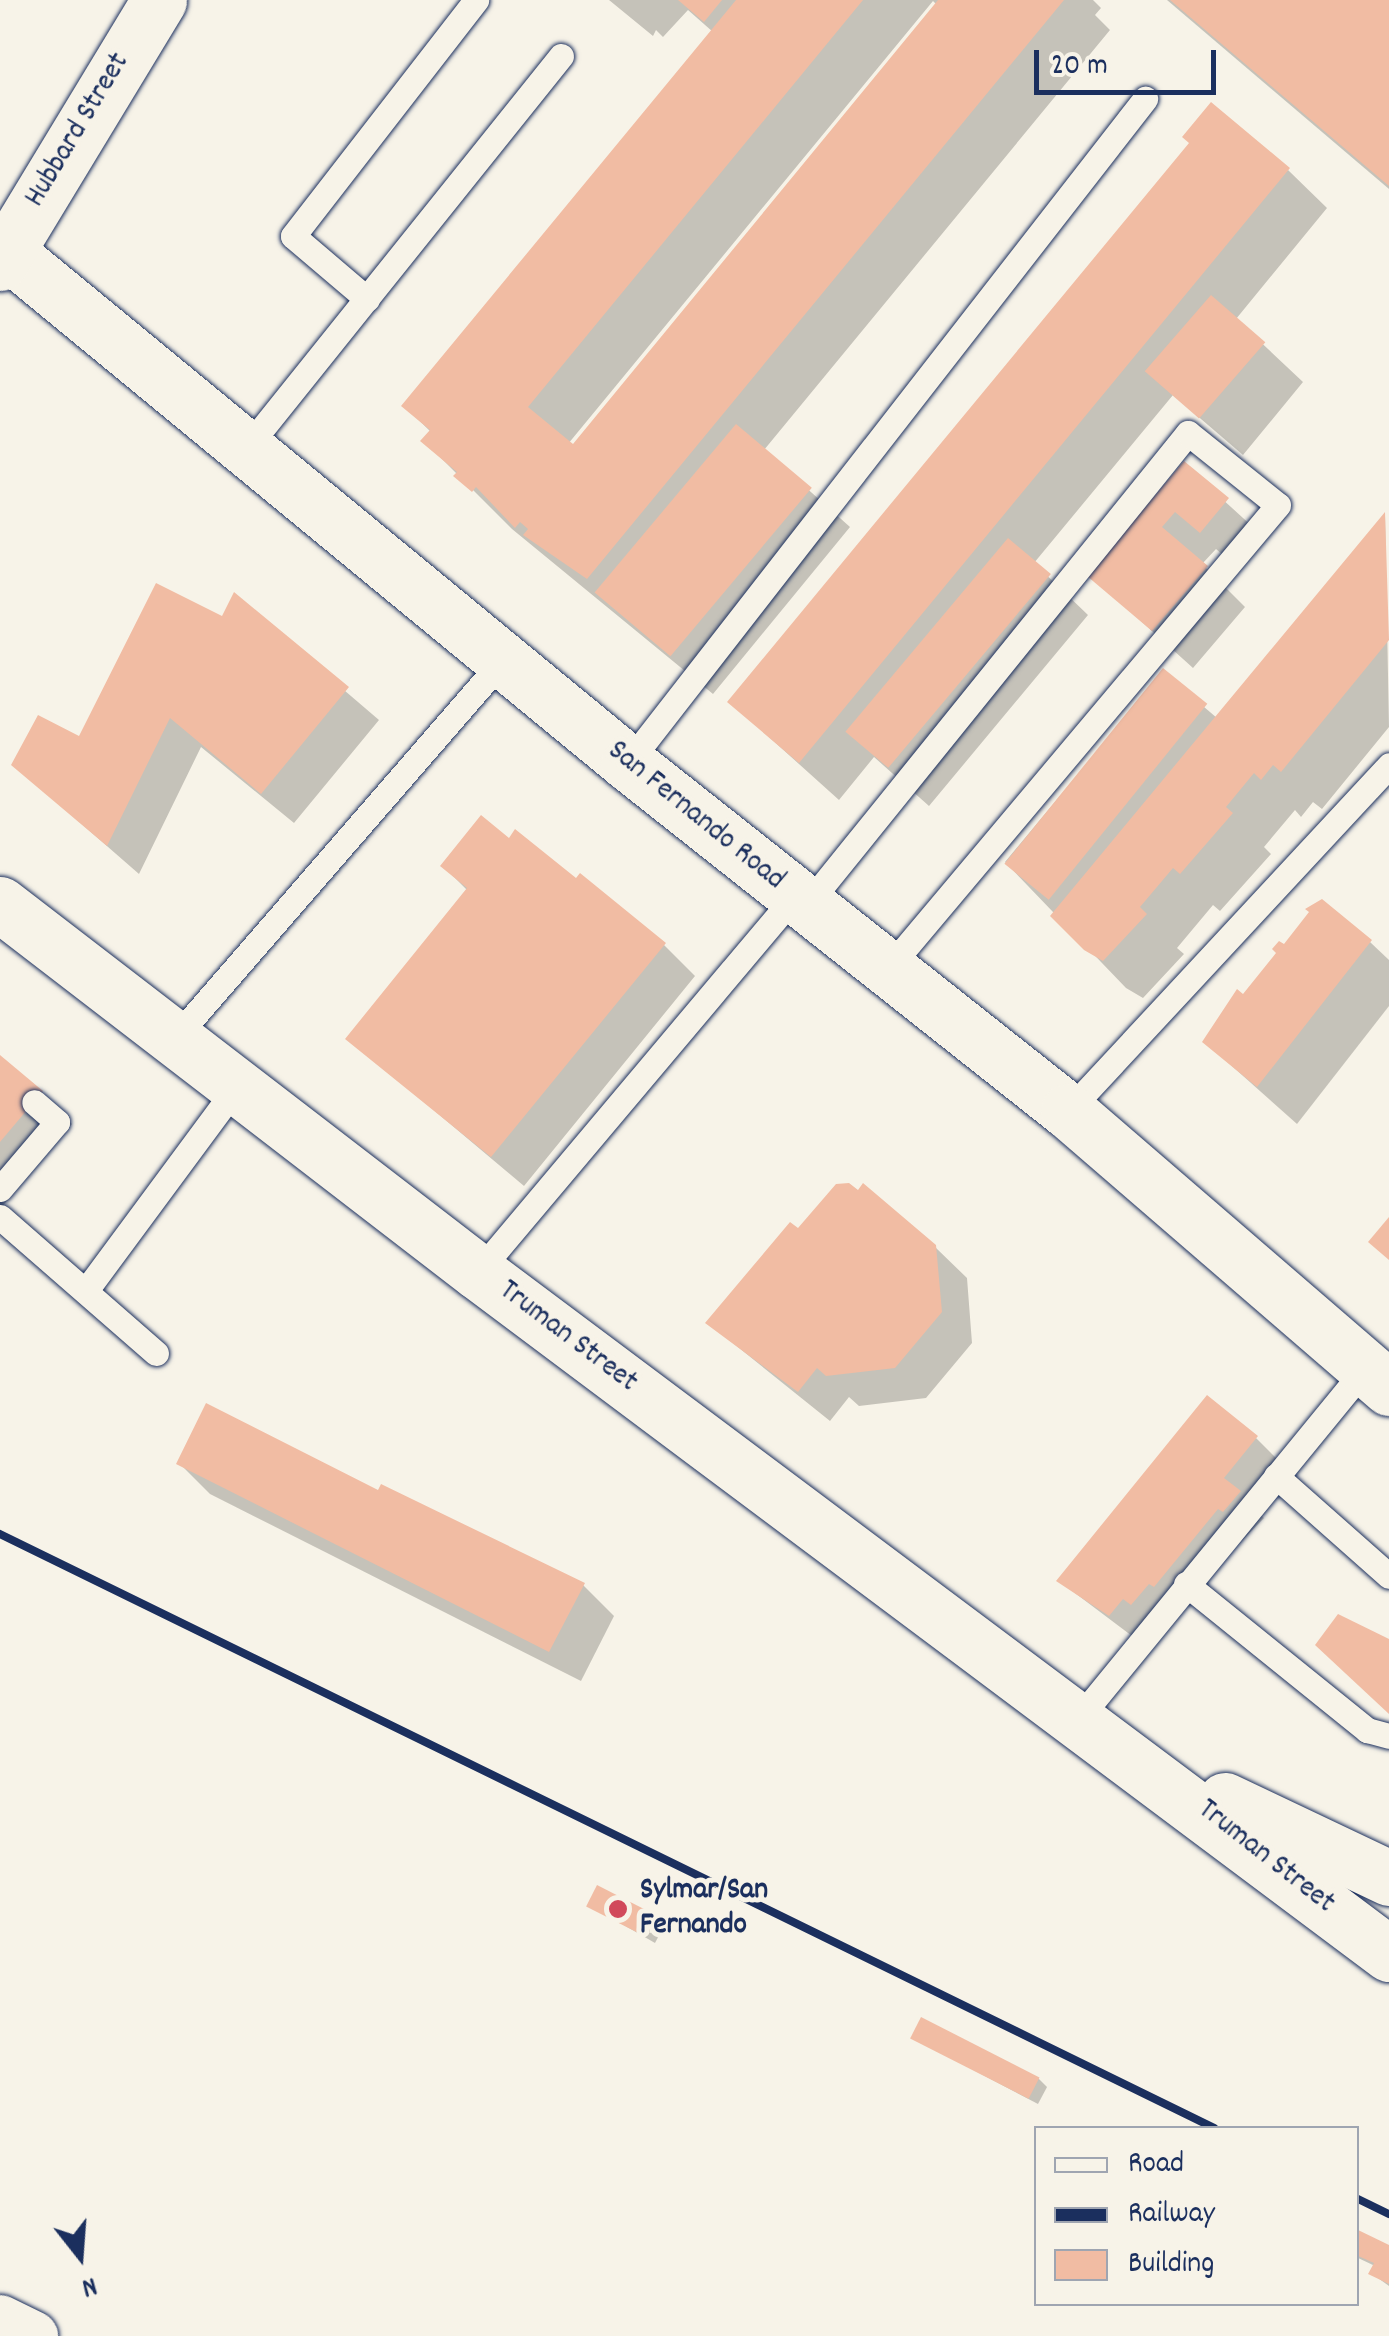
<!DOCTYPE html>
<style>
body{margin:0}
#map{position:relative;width:1389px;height:2336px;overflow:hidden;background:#f7f3e8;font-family:Dekko,sans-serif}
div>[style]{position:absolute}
.shadow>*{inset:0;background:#0003}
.building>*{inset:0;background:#f1bca3;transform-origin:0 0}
.roads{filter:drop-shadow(0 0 2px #1b2f5e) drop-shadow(0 0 2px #1b2f5e)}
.service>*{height:25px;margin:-12.5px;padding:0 12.5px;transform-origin:12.5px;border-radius:12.5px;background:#f7f3e8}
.minor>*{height:50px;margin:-25px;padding:0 25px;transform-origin:25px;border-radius:25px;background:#f7f3e8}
.secondary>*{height:55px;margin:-27.5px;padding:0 27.5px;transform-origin:27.5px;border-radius:27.5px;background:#f7f3e8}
.primary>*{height:55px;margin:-27.5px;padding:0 27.5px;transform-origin:27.5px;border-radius:27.5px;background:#f7f3e8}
.rail>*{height:8px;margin:-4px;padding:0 4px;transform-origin:4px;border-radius:4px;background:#1b2f5e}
.dots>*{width:28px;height:28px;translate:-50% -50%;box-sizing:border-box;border:5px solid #f7f3e8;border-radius:50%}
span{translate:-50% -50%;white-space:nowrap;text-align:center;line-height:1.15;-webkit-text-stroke:10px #f7f3e8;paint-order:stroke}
.street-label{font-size:30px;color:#1b2f5e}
.poi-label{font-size:30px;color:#1b2f5e;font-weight:700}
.left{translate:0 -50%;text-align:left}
.legend{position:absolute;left:1034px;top:2126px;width:325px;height:180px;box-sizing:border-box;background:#f7f3e8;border:2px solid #9fa5b1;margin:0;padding:12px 18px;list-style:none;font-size:30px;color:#1b2f5e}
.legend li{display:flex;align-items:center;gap:20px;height:50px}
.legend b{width:50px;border:2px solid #9fa5b1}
.north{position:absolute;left:30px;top:2206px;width:100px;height:100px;-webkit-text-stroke:8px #f7f3e8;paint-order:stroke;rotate:163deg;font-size:28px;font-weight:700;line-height:40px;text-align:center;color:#1b2f5e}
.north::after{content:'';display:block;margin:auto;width:35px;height:45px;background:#1b2f5e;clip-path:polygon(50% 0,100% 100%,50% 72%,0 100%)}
.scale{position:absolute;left:1034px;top:50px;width:182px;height:45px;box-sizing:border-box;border:5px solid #1b2f5e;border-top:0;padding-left:12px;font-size:30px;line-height:35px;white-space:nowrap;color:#1b2f5e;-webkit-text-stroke:8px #f7f3e8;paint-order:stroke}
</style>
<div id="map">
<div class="shadow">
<i style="clip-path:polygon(evenodd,609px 0,1093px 0,1101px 8px,1095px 15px,1110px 30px,764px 450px,850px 527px,713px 694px,512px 529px,424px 441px,431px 432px,404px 406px,713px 32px,688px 10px,663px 37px,656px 30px,653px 36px,609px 0,933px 1px,937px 5px,573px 447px,568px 444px,933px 1px)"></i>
<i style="clip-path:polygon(1167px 0,1389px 0,1389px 189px)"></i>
<i style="clip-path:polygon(1288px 170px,1327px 208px,1236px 319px,1303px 382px,1243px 455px,1173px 395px,1034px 563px,1088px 615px,929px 806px,874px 757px,839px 800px,730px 702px)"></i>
<i style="clip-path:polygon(1185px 465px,1266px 539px,1240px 570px,1216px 549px,1202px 564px,1245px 607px,1193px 668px,1091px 576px)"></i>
<i style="clip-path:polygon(1385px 515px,1389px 727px,1322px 809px,1313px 802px,1301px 817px,1295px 810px,1264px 847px,1271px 854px,1220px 911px,1213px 905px,1177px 948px,1184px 954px,1143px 998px,1126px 988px,1005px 862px,1163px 672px,1217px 718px)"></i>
<i style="clip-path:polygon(234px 596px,379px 720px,294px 823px,201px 747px,139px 874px,14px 765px,80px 739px,223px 619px)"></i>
<i style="clip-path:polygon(510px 841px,664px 945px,695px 976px,524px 1186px,348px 1038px,468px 891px,443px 866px)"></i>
<i style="clip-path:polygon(1312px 913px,1370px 942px,1389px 960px,1389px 1006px,1297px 1124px,1205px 1042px)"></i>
<i style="clip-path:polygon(0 1058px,72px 1124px,0 1209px)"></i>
<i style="clip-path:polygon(858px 1193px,935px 1247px,967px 1278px,972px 1343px,926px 1398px,859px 1406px,849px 1397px,830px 1421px,708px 1323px,798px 1232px)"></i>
<i style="clip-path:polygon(1256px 1438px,1281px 1463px,1249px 1503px,1264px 1518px,1157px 1628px,1136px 1639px,1059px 1581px)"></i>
<i style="clip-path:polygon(179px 1463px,379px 1494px,583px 1585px,614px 1616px,581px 1681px,210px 1494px)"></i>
<i style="clip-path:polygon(589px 1905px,655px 1918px,664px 1926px,655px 1943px)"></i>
<i style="clip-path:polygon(913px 2038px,1039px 2079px,1047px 2087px,1038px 2104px)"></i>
<i style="clip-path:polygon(1356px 2232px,1389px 2248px,1389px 2286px,1371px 2273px,1375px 2266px,1356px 2257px)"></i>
</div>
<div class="building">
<i style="clip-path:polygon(678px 0,722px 0,704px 22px)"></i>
<i style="clip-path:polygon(736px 0,863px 0,528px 407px,573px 444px,938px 0,1064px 0,587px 579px,523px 535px,528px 529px,520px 522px,515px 528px,476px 487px,472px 492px,453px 476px,457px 472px,420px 441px,430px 430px,401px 406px)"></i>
<i style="clip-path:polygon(1170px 0,1389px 0,1389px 186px)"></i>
<i style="clip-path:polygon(1211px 102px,1290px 168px,799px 763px,727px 702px,1189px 143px,1182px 137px)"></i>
<i style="left:1211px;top:295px;width:72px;height:101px;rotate:41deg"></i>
<i style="left:736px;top:424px;width:99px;height:220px;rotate:40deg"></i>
<i style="clip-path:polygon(1184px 461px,1229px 498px,1200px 533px,1175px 512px,1162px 527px,1208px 566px,1152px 631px,1087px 576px)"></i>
<i style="clip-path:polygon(1385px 512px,1389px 640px,1281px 772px,1273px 765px,1261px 780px,1254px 773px,1226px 807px,1233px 813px,1180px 874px,1173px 868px,1140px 907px,1147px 914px,1103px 961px,1084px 950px,1050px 916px)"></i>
<i style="left:1008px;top:538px;width:56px;height:253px;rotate:40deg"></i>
<i style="clip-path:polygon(156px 583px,222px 616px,234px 592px,349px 687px,261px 794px,170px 718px,107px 846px,11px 765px,38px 715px,79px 736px)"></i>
<i style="left:1163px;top:668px;width:57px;height:252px;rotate:39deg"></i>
<i style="clip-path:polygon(481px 815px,509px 838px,515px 829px,576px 878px,580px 873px,666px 943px,491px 1157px,345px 1039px,467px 888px,440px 866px)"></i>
<i style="clip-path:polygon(1322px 899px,1372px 940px,1257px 1087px,1202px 1042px,1237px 989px,1243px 994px,1276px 953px,1272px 949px,1279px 941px,1284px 944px,1309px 912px,1305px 909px)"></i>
<i style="clip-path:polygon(0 1055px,43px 1091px,0 1142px)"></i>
<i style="clip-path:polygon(849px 1183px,858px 1190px,863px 1183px,936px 1245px,942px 1312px,895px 1368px,826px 1376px,817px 1368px,798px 1392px,705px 1323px,790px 1222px,798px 1228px,836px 1184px)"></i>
<i style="clip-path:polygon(1389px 1217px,1389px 1260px,1368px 1242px)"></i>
<i style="clip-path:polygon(1207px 1395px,1258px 1436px,1224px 1478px,1241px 1491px,1223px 1512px,1218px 1509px,1154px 1587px,1149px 1584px,1131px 1605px,1123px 1599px,1109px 1616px,1056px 1581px)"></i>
<i style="clip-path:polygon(206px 1403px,378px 1490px,381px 1484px,585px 1583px,549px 1652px,176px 1464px)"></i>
<i style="clip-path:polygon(1338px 1614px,1389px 1639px,1389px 1714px,1315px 1645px)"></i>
<i style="left:597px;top:1885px;width:67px;height:24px;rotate:27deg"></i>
<i style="left:921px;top:2017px;width:133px;height:24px;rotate:27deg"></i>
<i style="clip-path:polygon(1356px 2229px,1389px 2245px,1389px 2284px,1368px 2274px,1374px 2263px,1356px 2255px)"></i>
</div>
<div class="roads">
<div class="service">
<i style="left:367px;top:299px;width:97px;rotate:-139.6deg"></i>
<i style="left:293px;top:236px;width:299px;rotate:-52.2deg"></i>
<i style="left:245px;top:450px;width:505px;rotate:-51.27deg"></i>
<i style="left:628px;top:763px;width:842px;rotate:-52.1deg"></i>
<i style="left:806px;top:906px;width:608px;rotate:-51.08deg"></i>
<i style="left:1188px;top:433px;width:115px;rotate:38.7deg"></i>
<i style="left:1278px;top:505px;width:609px;rotate:130.07deg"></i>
<i style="left:174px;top:1039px;width:502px;rotate:-49.04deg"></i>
<i style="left:1068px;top:1111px;width:472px;rotate:-47.1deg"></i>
<i style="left:0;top:1189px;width:88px;rotate:-49.6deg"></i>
<i style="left:57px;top:1122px;width:30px;rotate:-139deg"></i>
<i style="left:0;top:1217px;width:207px;rotate:41.1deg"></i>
<i style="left:478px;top:1272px;width:490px;rotate:-49.9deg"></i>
<i style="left:87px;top:1289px;width:252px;rotate:-53.5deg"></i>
<i style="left:1276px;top:1476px;width:151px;rotate:41.5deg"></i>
<i style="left:1186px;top:1584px;width:233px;rotate:38.9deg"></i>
<i style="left:1367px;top:1730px;width:23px;rotate:15deg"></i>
<i style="left:1079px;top:1718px;width:452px;rotate:-50.7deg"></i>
</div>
<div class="minor">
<i style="left:0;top:2320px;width:37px;rotate:26deg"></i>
</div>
<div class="secondary">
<i style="left:0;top:246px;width:813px;rotate:39.46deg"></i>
<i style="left:628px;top:763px;width:561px;rotate:38.34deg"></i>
<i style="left:1068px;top:1111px;width:424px;rotate:40.8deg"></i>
<i style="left:0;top:263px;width:307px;rotate:-58.8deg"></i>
</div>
<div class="primary">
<i style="left:0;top:904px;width:603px;rotate:37.59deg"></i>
<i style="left:478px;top:1272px;width:1138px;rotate:36.82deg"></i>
<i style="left:1225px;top:1800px;width:182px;rotate:25.4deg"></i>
</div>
</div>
<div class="rail">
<i style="left:0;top:1534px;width:1352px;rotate:26.07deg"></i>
<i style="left:1356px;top:2198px;width:37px;rotate:26deg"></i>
</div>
<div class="dots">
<i style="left:618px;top:1909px;background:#d1495b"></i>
</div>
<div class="street-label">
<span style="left:79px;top:131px;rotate:-59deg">Hubbard Street</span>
<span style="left:695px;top:817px;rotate:39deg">San Fernando Road</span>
<span style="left:567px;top:1338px;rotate:37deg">Truman Street</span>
<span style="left:1265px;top:1858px;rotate:38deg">Truman Street</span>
</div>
<div class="poi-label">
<span class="left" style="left:640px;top:1909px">Sylmar/San<br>Fernando</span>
</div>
<ul class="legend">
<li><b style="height:12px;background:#f7f3e8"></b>Road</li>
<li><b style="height:12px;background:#1b2f5e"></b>Railway</li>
<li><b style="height:28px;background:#f1bca3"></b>Building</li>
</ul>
<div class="north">N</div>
<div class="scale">20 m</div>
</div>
